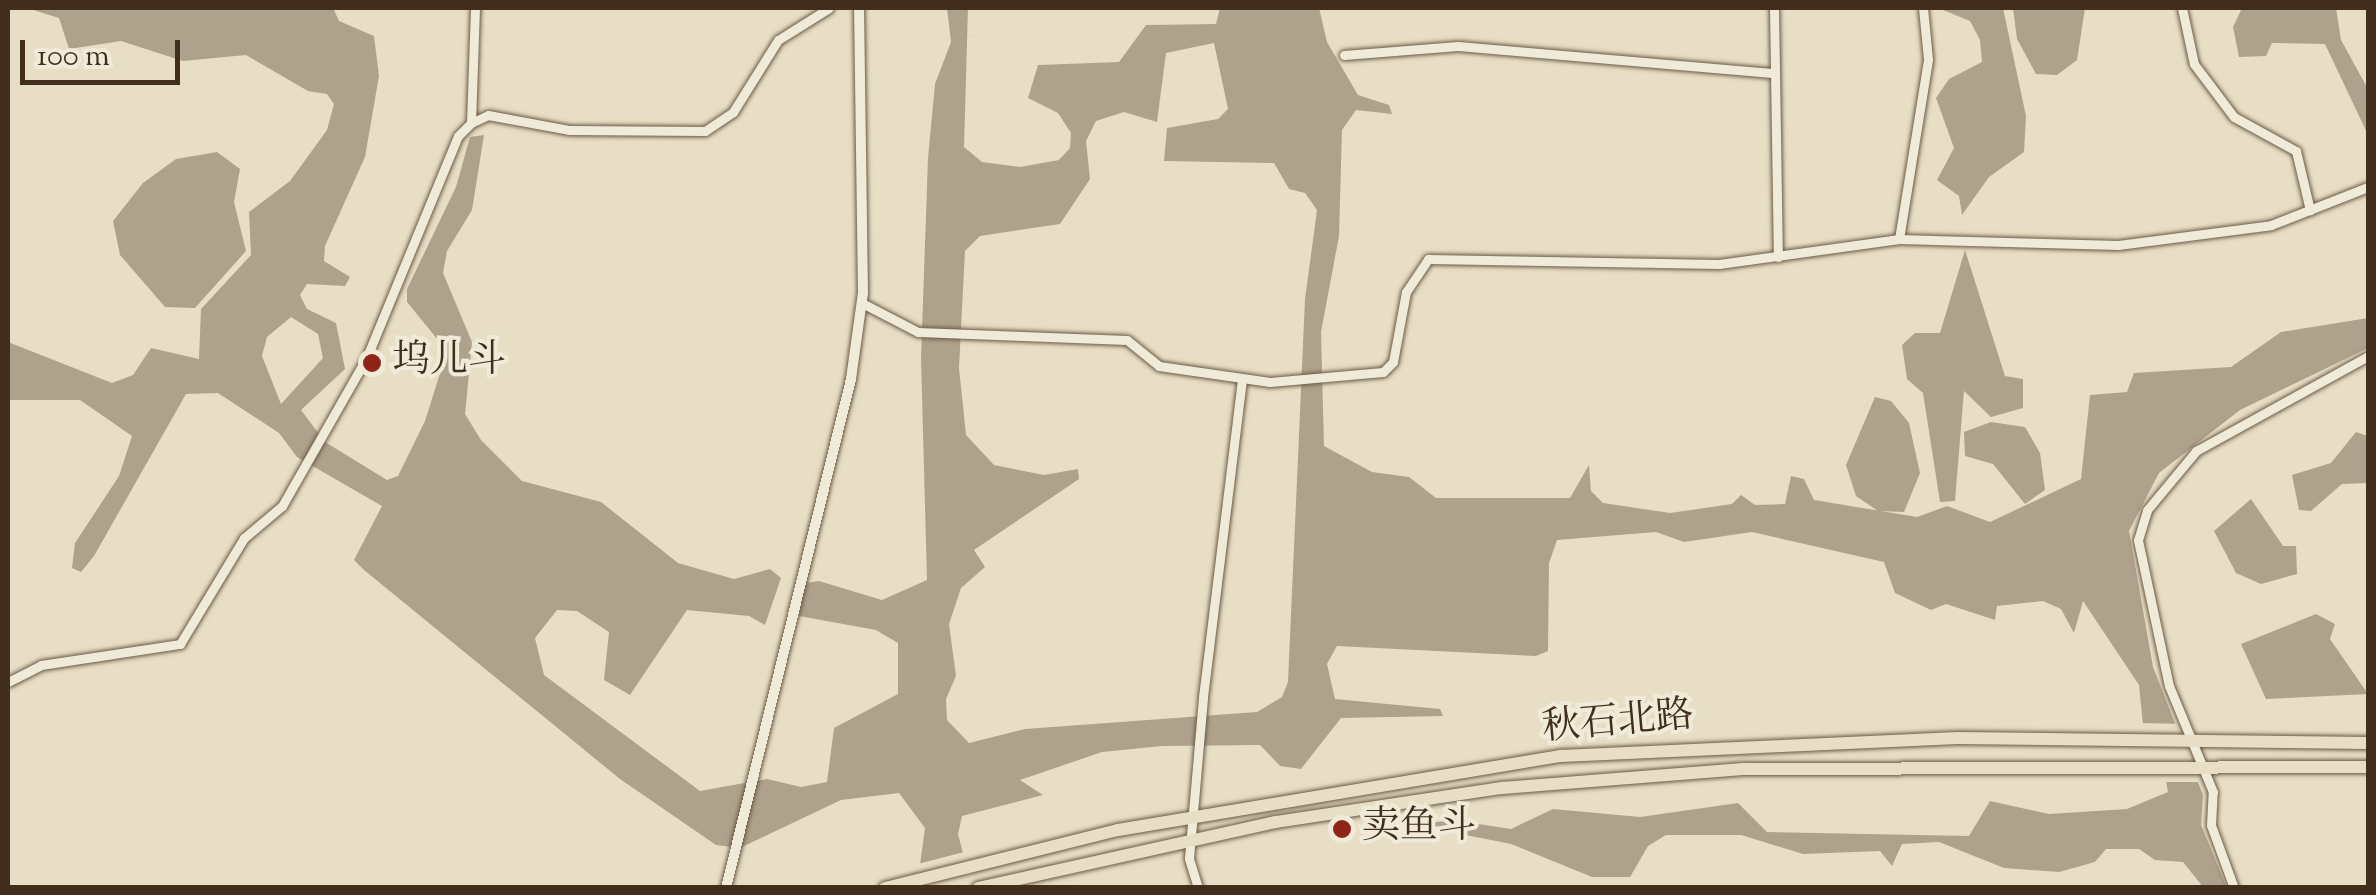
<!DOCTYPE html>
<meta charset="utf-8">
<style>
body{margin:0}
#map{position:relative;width:2376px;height:895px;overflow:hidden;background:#e8dec5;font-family:"Sorts Mill Goudy","Noto Serif SC",serif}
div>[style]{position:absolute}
.water>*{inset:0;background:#afa28c}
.pier>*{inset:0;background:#e8dec5}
.roads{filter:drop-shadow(0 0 2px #6b5a46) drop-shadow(0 0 2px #6b5a46)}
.minor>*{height:9px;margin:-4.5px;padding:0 4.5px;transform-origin:4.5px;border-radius:4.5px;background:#f0ead9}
.tertiary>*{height:10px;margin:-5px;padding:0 5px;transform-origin:5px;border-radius:5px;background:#f0ead9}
.primary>*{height:12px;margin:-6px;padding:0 6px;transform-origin:6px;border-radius:6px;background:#e8dec5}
.dots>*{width:28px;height:28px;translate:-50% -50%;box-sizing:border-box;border:5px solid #f0ead9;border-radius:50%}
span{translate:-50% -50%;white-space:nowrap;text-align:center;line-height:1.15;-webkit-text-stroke:8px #f0ead9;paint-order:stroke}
.poi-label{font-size:38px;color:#412e1c}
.left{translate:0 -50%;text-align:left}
.street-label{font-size:38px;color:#412e1c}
.frame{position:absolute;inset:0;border:10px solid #412e1c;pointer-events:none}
.scale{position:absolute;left:20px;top:40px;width:160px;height:45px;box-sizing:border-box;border:5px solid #412e1c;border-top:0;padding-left:12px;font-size:30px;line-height:35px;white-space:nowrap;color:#412e1c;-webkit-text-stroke:8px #f0ead9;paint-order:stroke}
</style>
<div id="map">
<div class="water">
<i style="clip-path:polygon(evenodd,27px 8px,333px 8px,339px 21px,374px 36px,379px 76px,365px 157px,325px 246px,324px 261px,350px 277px,345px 286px,307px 284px,300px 295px,307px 309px,336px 323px,345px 369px,301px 410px,325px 442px,387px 480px,398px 476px,425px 421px,447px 351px,407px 302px,407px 289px,456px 187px,470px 137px,484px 135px,472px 210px,447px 251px,443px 273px,472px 342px,465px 414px,481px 440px,522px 481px,601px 502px,678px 563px,734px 579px,770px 569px,781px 578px,765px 625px,749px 616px,687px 610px,630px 695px,604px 680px,609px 632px,577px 611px,557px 610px,535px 638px,544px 675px,700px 791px,767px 779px,801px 787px,827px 782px,834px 728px,898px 694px,898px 643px,876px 630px,799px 616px,800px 599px,806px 583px,819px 581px,882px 600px,927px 580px,921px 358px,928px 158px,935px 84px,951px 42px,947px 8px,968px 8px,964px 147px,982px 162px,1020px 167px,1059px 160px,1070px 148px,1071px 133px,1058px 113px,1028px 98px,1038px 65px,1119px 62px,1146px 25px,1216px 24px,1220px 8px,1319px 8px,1327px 42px,1358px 95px,1389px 105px,1392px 114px,1356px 110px,1342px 130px,1339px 236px,1321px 332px,1324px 446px,1372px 472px,1409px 477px,1436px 498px,1570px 498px,1589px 465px,1591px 491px,1603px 503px,1670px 513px,1732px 504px,1741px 495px,1755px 505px,1785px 504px,1791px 476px,1804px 479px,1814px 500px,1917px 517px,1947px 506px,1990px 522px,2081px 479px,2090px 395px,2127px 392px,2134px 373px,2231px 367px,2281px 332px,2368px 318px,2368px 348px,2240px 410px,2159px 473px,2129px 531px,2153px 667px,2203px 795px,2201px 825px,2227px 888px,2203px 887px,2183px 862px,2155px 860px,2139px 849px,2106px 849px,2095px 862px,2059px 872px,2004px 868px,1939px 842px,1902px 844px,1892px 866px,1880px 851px,1803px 854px,1741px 835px,1666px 835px,1648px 846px,1630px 877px,1592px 877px,1511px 844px,1415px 825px,1452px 820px,1511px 829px,1553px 809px,1640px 817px,1738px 803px,1767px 832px,1969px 836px,1990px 801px,2049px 814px,2127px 809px,2168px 792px,2161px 753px,2143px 725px,2139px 685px,2083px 601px,2074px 633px,2061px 609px,2043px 601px,1997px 606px,1995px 620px,1946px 604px,1931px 610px,1895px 593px,1884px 562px,1752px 532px,1684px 542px,1656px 532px,1557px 540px,1549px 563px,1548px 651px,1536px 656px,1337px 646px,1327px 664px,1335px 699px,1440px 709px,1443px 716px,1341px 718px,1301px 769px,1280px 766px,1260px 745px,1162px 746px,1102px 752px,1020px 780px,1043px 795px,962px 816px,958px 834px,972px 887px,917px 887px,925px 828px,899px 793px,841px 800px,740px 848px,716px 845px,620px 779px,364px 570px,354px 560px,382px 506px,297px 457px,279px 433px,218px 393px,186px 394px,94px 556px,81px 572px,72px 568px,75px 543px,119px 476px,132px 436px,80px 400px,8px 400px,8px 342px,112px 383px,133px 375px,151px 348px,199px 359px,201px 309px,251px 255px,249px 212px,290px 181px,327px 130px,334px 104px,327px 94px,308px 91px,246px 55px,183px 61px,121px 41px,69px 49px,59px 18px,27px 8px,1214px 43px,1228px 109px,1218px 119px,1167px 128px,1164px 161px,1274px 163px,1289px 189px,1305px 193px,1317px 210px,1305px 299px,1288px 682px,1282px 697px,1257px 712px,1025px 729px,969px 743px,947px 720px,946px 699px,956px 676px,949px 624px,961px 588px,985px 567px,974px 550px,1079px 479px,1078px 469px,1044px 475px,994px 465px,966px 435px,959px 368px,965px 251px,980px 236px,1060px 224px,1090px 179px,1086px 141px,1096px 121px,1124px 112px,1157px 122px,1166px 53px,1214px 43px,27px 8px,291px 317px,318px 334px,323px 358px,281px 404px,262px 356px,267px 337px,291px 317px)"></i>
<i style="clip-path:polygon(1938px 8px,2003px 8px,2026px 116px,2024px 152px,1989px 177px,1962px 215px,1959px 196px,1937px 180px,1954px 148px,1936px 98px,1949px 79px,1982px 62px,1980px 40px,1970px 21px)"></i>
<i style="clip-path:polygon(2013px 8px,2085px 8px,2077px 60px,2057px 75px,2036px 74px,2017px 39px)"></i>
<i style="clip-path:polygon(2242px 8px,2336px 8px,2341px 40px,2368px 89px,2368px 135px,2325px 44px,2272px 43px,2266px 56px,2239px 57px,2233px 27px)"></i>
<i style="clip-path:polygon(217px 152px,240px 169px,234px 202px,246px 251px,195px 308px,165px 307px,120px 255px,113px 221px,143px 183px,176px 159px)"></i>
<i style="clip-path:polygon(1965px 250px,2005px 376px,2023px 379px,2023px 408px,1991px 417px,1964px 391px,1955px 501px,1940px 502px,1923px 393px,1907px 379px,1902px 345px,1915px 333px,1940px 333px)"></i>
<i style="clip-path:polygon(1875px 397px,1891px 401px,1909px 423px,1920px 473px,1904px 512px,1878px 511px,1856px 496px,1846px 465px)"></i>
<i style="clip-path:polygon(1991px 422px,2025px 427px,2040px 453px,2045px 490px,2025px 504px,1993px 464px,1965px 456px,1964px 432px)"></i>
<i style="clip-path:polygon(2356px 432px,2368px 436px,2368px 483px,2342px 484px,2311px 511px,2299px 510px,2292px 475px,2331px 463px)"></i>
<i style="clip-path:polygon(2251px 499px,2283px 546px,2296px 546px,2297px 574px,2261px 584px,2236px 573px,2214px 531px)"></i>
<i style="clip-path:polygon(2316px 614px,2335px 624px,2330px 639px,2368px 694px,2266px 699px,2241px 644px)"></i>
</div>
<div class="pier">
<i style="clip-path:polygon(2138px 723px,2181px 724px,2203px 782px,2161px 782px)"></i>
<i style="clip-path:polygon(968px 851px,977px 888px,913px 887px,914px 865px)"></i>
</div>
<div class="roads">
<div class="minor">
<i style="left:1774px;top:8px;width:249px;rotate:89.1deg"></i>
<i style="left:2182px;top:8px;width:57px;rotate:77.9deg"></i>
<i style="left:2194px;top:64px;width:66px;rotate:53deg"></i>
<i style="left:2234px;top:117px;width:71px;rotate:28.7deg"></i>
<i style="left:2296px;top:151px;width:61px;rotate:76.7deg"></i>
<i style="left:1344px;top:55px;width:114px;rotate:-4.5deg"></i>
<i style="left:1458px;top:46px;width:318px;rotate:4.9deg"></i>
<i style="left:471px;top:123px;width:115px;rotate:-88deg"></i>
<i style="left:1899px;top:239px;width:182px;rotate:-80.8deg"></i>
<i style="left:1928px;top:59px;width:51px;rotate:-95.6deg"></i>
<i style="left:862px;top:303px;width:63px;rotate:27.4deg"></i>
<i style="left:918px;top:332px;width:209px;rotate:2.2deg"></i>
<i style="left:1127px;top:340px;width:41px;rotate:39.1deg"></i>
<i style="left:1159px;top:366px;width:112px;rotate:8.2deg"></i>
<i style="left:1270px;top:382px;width:113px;rotate:-5.1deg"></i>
<i style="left:1383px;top:372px;width:14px;rotate:-45deg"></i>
<i style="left:1393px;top:362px;width:71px;rotate:-79.5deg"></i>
<i style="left:1406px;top:292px;width:40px;rotate:-56deg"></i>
<i style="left:1428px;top:259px;width:291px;rotate:1deg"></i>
<i style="left:1719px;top:264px;width:182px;rotate:-7.9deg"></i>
<i style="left:1899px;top:239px;width:219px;rotate:1.6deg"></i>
<i style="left:2118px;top:245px;width:154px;rotate:-7.4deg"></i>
<i style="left:2271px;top:225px;width:104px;rotate:-21.4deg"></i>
<i style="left:8px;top:682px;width:37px;rotate:-27deg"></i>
<i style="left:41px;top:665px;width:141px;rotate:-8.6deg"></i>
<i style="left:180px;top:644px;width:124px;rotate:-58.9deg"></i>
<i style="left:244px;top:538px;width:50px;rotate:-40.1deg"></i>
<i style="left:282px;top:506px;width:169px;rotate:-60.3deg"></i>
<i style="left:366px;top:359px;width:241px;rotate:-67.6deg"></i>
<i style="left:458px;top:136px;width:18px;rotate:-45deg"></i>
<i style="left:471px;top:123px;width:19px;rotate:-25deg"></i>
<i style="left:488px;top:115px;width:82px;rotate:10.5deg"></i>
<i style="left:569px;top:130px;width:136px;rotate:0.4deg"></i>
<i style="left:705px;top:131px;width:34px;rotate:-34deg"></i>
<i style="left:733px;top:112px;width:85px;rotate:-58deg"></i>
<i style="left:778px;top:40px;width:60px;rotate:-32.1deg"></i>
<i style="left:1198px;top:888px;width:31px;rotate:-107deg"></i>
<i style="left:1189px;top:858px;width:162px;rotate:-85deg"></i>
<i style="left:1203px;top:697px;width:318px;rotate:-83deg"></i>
<i style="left:2234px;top:888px;width:67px;rotate:-110.1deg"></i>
<i style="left:2211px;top:825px;width:33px;rotate:-87deg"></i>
<i style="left:2213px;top:792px;width:115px;rotate:-112.5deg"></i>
<i style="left:2169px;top:686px;width:149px;rotate:-102deg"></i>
<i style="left:2138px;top:540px;width:31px;rotate:-73deg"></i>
<i style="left:2147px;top:510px;width:77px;rotate:-50.3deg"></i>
<i style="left:2196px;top:451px;width:196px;rotate:-28.9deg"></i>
</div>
<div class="tertiary">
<i style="left:726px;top:888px;width:524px;rotate:-76.2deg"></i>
<i style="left:851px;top:379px;width:87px;rotate:-82.1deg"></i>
<i style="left:863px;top:293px;width:285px;rotate:-90.8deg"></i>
</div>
<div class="primary">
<i style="left:885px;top:888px;width:240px;rotate:-14deg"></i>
<i style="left:1118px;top:830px;width:449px;rotate:-9.5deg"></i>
<i style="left:1561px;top:756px;width:397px;rotate:-2.6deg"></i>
<i style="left:1958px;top:738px;width:410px;rotate:0.7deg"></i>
<i style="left:978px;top:888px;width:305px;rotate:-12.5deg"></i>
<i style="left:1276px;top:822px;width:229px;rotate:-8.6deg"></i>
<i style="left:1502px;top:788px;width:242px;rotate:-4.5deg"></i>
<i style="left:1743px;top:769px;width:625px;rotate:-0.18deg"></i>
</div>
</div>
<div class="dots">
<i style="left:372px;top:363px;background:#8f2418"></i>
<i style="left:1342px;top:829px;background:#8f2418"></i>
</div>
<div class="poi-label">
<span class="left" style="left:392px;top:363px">坞儿斗</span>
<span class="left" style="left:1362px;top:829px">卖鱼斗</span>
</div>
<div class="street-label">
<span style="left:1618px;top:724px;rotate:-5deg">秋石北路</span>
</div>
<div class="frame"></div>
<div class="scale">100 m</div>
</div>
